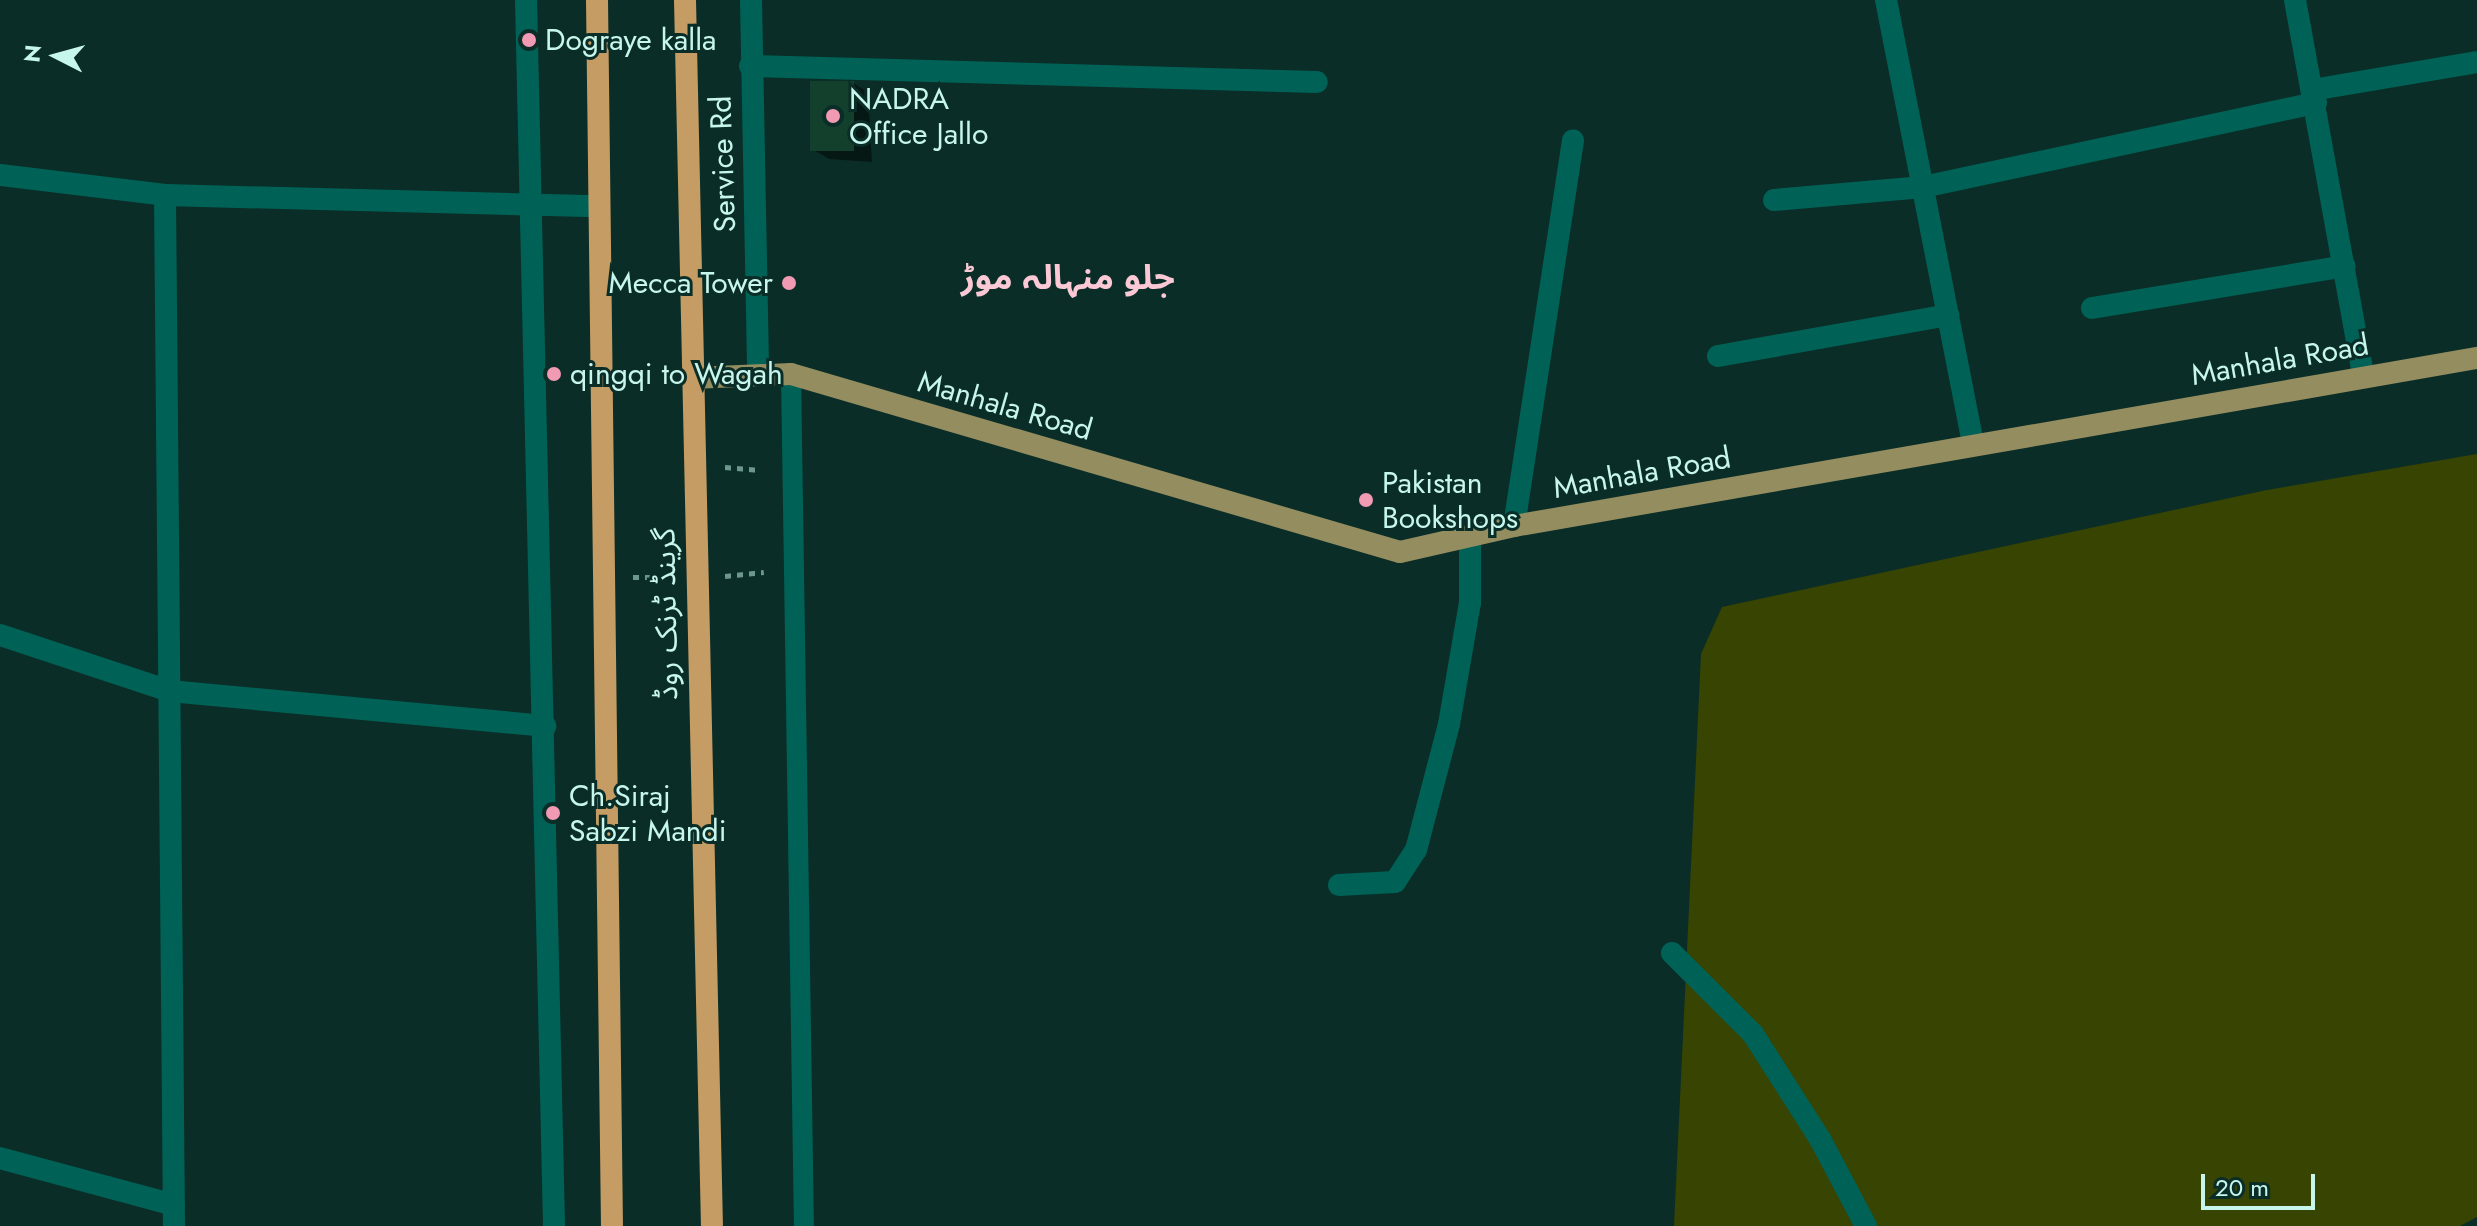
<!DOCTYPE html>
<meta charset="utf-8">
<style>
body{margin:0}
#map{position:relative;width:2477px;height:1226px;overflow:hidden;background:#0b2d27;font-family:Jost,"Noto Sans Arabic",sans-serif}
div>[style]{position:absolute}
.green>*{inset:0;background:#374402}
.shadow>*{inset:0;background:#0007}
.building>*{inset:0;background:#13402c;transform-origin:0 0}
.path>*{height:5px;margin-top:-2.5px;transform-origin:0;background:repeating-linear-gradient(90deg,#6d968e 0 6px,transparent 0 12px)}
.service>*{height:20px;margin:-10px;padding:0 10px;transform-origin:10px;border-radius:10px;background:#006256}
.minor>*{height:22px;margin:-11px;padding:0 11px;transform-origin:11px;border-radius:11px;background:#006256}
.primary>*{height:22px;margin:-11px;padding:0 11px;transform-origin:11px;border-radius:11px;background:#948d60}
.trunk>*{height:22px;margin:-11px;padding:0 11px;transform-origin:11px;border-radius:11px;background:#c59c64}
.dots>*{width:22px;height:22px;translate:-50% -50%;box-sizing:border-box;border:4px solid #0b2d27;border-radius:50%}
span{translate:-50% -50%;white-space:nowrap;text-align:center;line-height:1.15;-webkit-text-stroke:6px #0b2d27;paint-order:stroke}
.poi-label{font-size:30px;color:#c6f6ec}
.left{translate:0 -50%;text-align:left}
.right{translate:-100% -50%;text-align:right}
.street-label{font-size:30px;color:#c6f6ec}
.quarter-label{font-size:34px;color:#fbc9d6;font-weight:700}
.north{position:absolute;left:16px;top:16px;width:80px;height:80px;-webkit-text-stroke:6px #0b2d27;paint-order:stroke;rotate:276deg;font-size:22px;font-weight:700;line-height:32px;text-align:center;color:#c6f6ec}
.north::after{content:'';display:block;margin:auto;width:28px;height:36px;background:#c6f6ec;clip-path:polygon(50% 0,100% 100%,50% 72%,0 100%)}
.scale{position:absolute;left:2201px;top:1174px;width:114px;height:36px;box-sizing:border-box;border:4px solid #c6f6ec;border-top:0;padding-left:10px;font-size:24px;line-height:28px;white-space:nowrap;color:#c6f6ec;-webkit-text-stroke:6px #0b2d27;paint-order:stroke}
</style>
<div id="map">
<div class="green">
<i style="clip-path:polygon(2477px 454px,2477px 1217px,2460px 1226px,1674px 1226px,1701px 654px,1722px 607px,2267px 490px)"></i>
</div>
<div class="shadow">
<i style="clip-path:polygon(853px 83px,868px 92px,872px 162px,829px 159px,814px 150px)"></i>
</div>
<div class="building">
<i style="left:810px;top:81px;width:44px;height:70px"></i>
</div>
<div class="path">
<i style="left:725px;top:467px;width:35px;rotate:5deg"></i>
<i style="left:725px;top:576px;width:39px;rotate:-6deg"></i>
<i style="left:633px;top:577px;width:34px"></i>
</div>
<div class="service">
<i style="left:791px;top:374px;width:852px;rotate:89.13deg"></i>
</div>
<div class="minor">
<i style="left:526px;top:0;width:1226px;rotate:88.69deg"></i>
<i style="left:751px;top:0;width:375px;rotate:88.9deg"></i>
<i style="left:1886px;top:0;width:453px;rotate:78.9deg"></i>
<i style="left:2295px;top:0;width:382px;rotate:79.7deg"></i>
<i style="left:750px;top:66px;width:567px;rotate:1.62deg"></i>
<i style="left:2312px;top:90px;width:167px;rotate:-9.6deg"></i>
<i style="left:0;top:175px;width:166px;rotate:6.9deg"></i>
<i style="left:165px;top:195px;width:432px;rotate:1.5deg"></i>
<i style="left:165px;top:195px;width:1031px;rotate:89.5deg"></i>
<i style="left:1774px;top:200px;width:150px;rotate:-5deg"></i>
<i style="left:1923px;top:187px;width:402px;rotate:-12.1deg"></i>
<i style="left:2092px;top:308px;width:256px;rotate:-9.4deg"></i>
<i style="left:1718px;top:356px;width:234px;rotate:-10.1deg"></i>
<i style="left:1514px;top:526px;width:390px;rotate:-81.3deg"></i>
<i style="left:0;top:635px;width:178px;rotate:18.3deg"></i>
<i style="left:169px;top:691px;width:378px;rotate:5.3deg"></i>
<i style="left:1339px;top:885px;width:56px;rotate:-3.1deg"></i>
<i style="left:1395px;top:882px;width:38px;rotate:-57deg"></i>
<i style="left:1416px;top:850px;width:130px;rotate:-75.3deg"></i>
<i style="left:1449px;top:724px;width:123px;rotate:-80.2deg"></i>
<i style="left:1470px;top:603px;width:67px;rotate:-90deg"></i>
<i style="left:1672px;top:953px;width:115px;rotate:45deg"></i>
<i style="left:1753px;top:1034px;width:125px;rotate:57.5deg"></i>
<i style="left:1820px;top:1139px;width:98px;rotate:62.1deg"></i>
<i style="left:0;top:1158px;width:180px;rotate:15.1deg"></i>
</div>
<div class="primary">
<i style="left:691px;top:378px;width:100px;rotate:-2.3deg"></i>
<i style="left:791px;top:374px;width:634px;rotate:16.29deg"></i>
<i style="left:1400px;top:552px;width:117px;rotate:-12.8deg"></i>
<i style="left:1514px;top:526px;width:978px;rotate:-9.9deg"></i>
</div>
<div class="trunk">
<i style="left:597px;top:0;width:1226px;rotate:89.3deg"></i>
<i style="left:685px;top:0;width:1226px;rotate:88.74deg"></i>
</div>
<div class="dots">
<i style="left:529px;top:40px;background:#f19ab3"></i>
<i style="left:833px;top:116px;background:#f19ab3"></i>
<i style="left:789px;top:283px;background:#f19ab3"></i>
<i style="left:554px;top:374px;background:#f19ab3"></i>
<i style="left:1366px;top:500px;background:#f19ab3"></i>
<i style="left:553px;top:813px;background:#f19ab3"></i>
</div>
<div class="poi-label">
<span class="left" style="left:545px;top:40px">Dograye kalla</span>
<span class="left" style="left:849px;top:116px">NADRA<br>Office Jallo</span>
<span class="right" style="left:773px;top:283px">Mecca Tower</span>
<span class="left" style="left:570px;top:374px">qingqi to Wagah</span>
<span class="left" style="left:1382px;top:500px">Pakistan<br>Bookshops</span>
<span class="left" style="left:569px;top:813px">Ch.Siraj<br>Sabzi Mandi</span>
</div>
<div class="street-label">
<span style="left:723px;top:164px;rotate:-92deg">Service Rd</span>
<span style="left:2280px;top:360px;rotate:-10deg">Manhala Road</span>
<span style="left:1005px;top:406px;rotate:16deg">Manhala Road</span>
<span style="left:1642px;top:473px;rotate:-10deg">Manhala Road</span>
<span style="left:666px;top:614px;rotate:-91deg">گرینڈ ٹرنک روڈ</span>
</div>
<div class="quarter-label">
<span style="left:1068px;top:278px">جلو منہالہ موڑ</span>
</div>
<div class="north">N</div>
<div class="scale">20 m</div>
</div>
